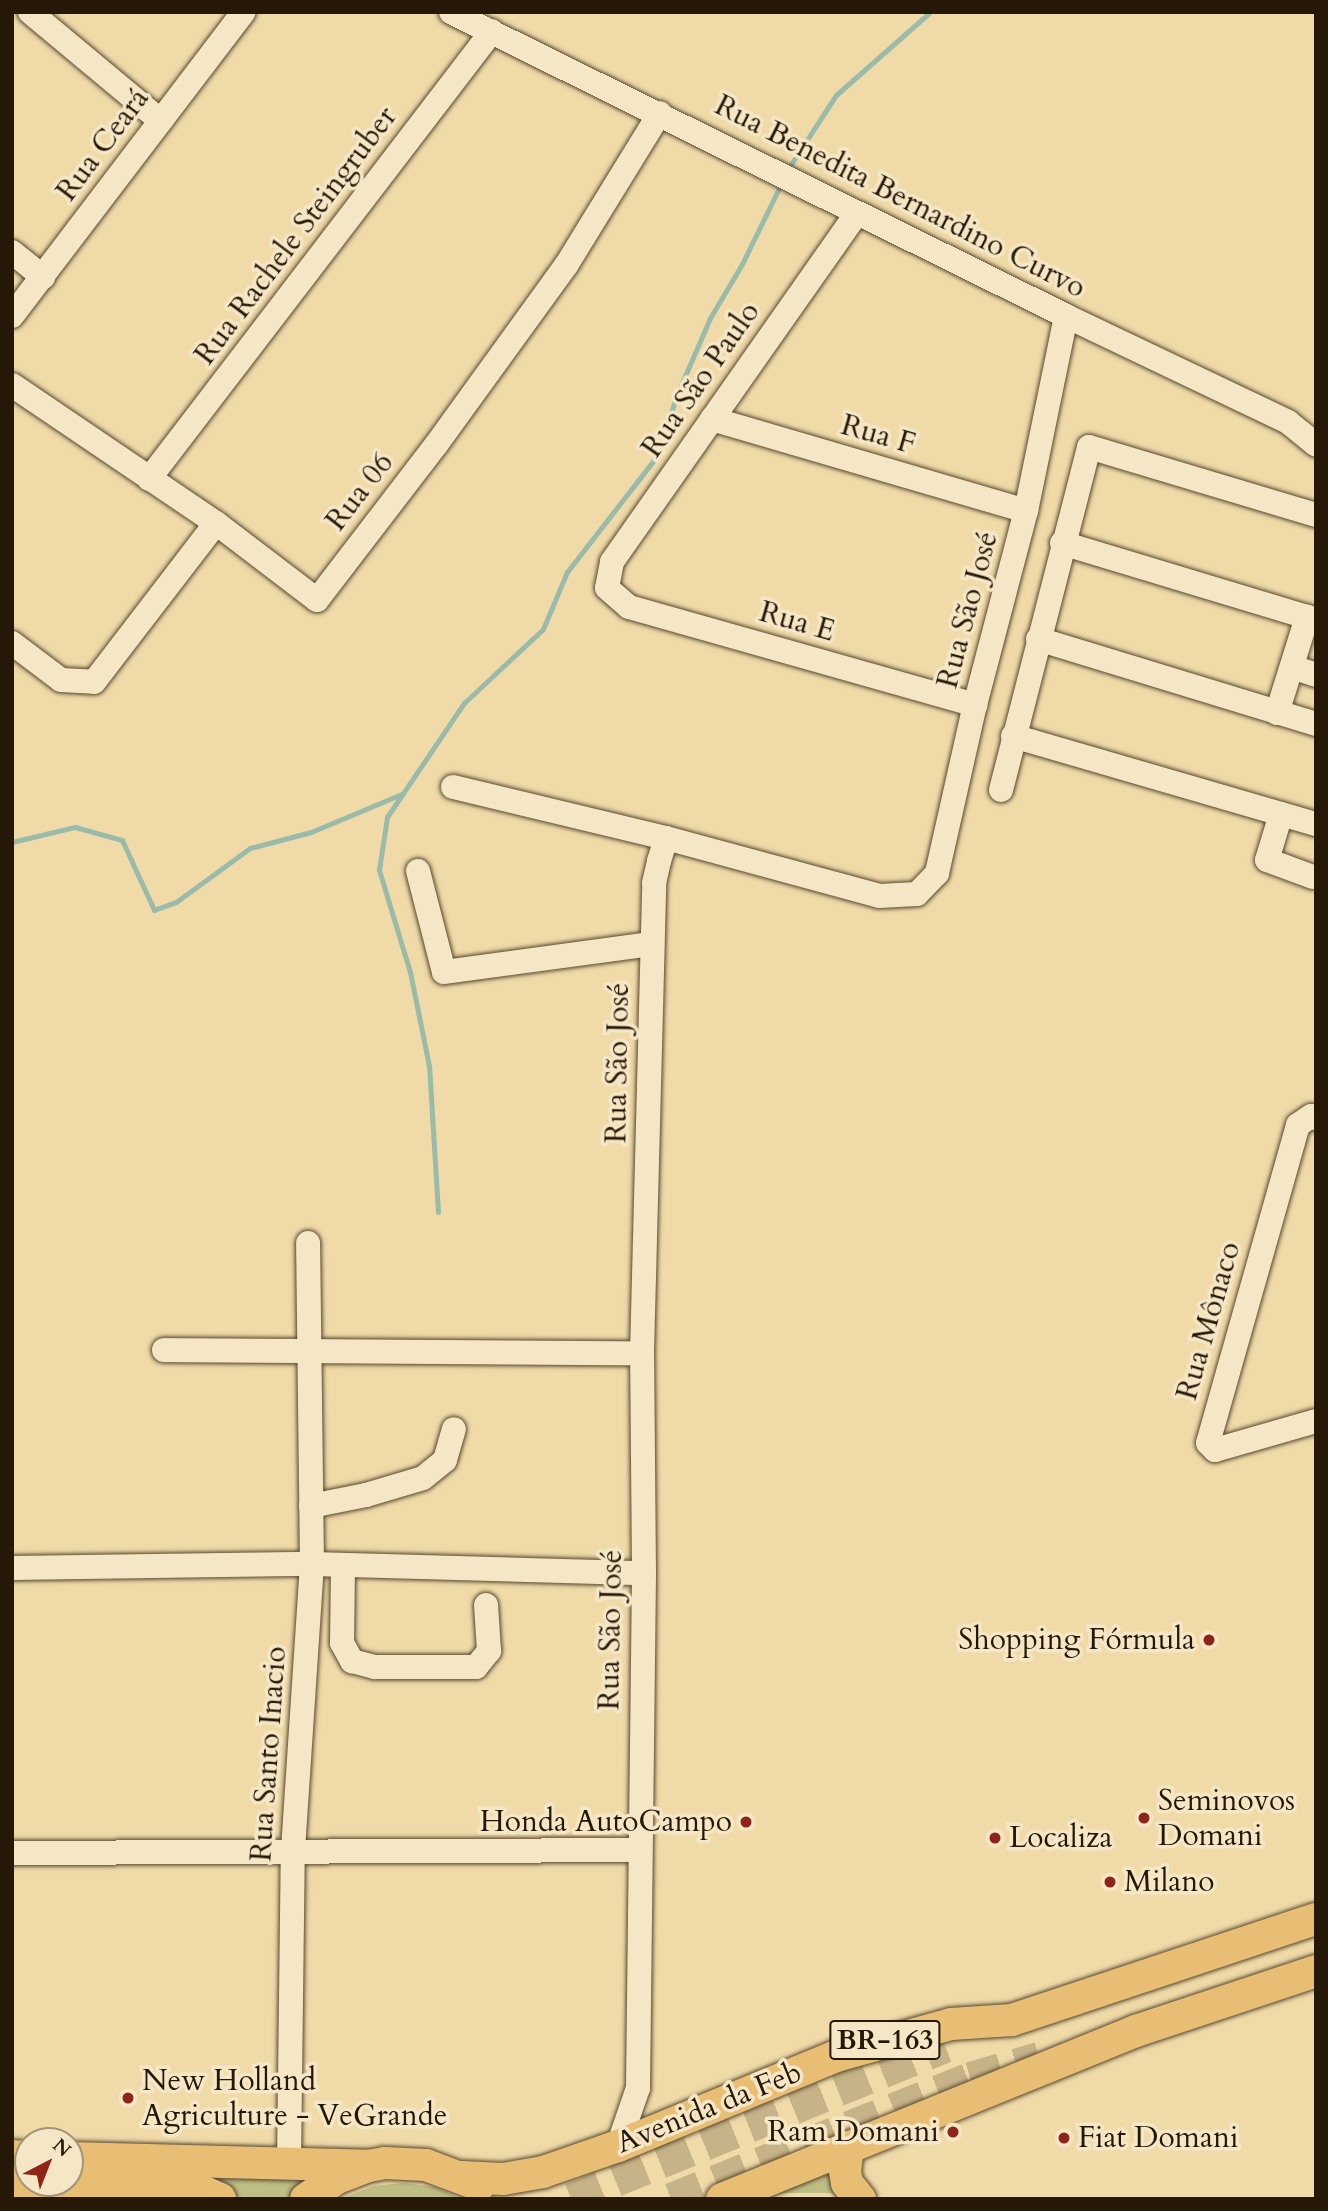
<!DOCTYPE html>
<meta charset="utf-8">
<style>
body{margin:0}
#map{position:relative;width:1328px;height:2211px;overflow:hidden;background:#efdaa8;font-family:Cardo,serif}
div>[style]{position:absolute}
.green>*{inset:0;background:#bfbe84}
.stream>*{height:5px;margin:-2.5px;padding:0 2.5px;transform-origin:2.5px;border-radius:2.5px;background:#9abba9}
.major-tunnel>*{height:32px;margin-top:-16px;transform-origin:0;background:repeating-linear-gradient(90deg,#c7b388 0 32px,transparent 0 48px)}
.roads{filter:drop-shadow(0 0 2px #58482f) drop-shadow(0 0 2px #58482f)}
.minor>*{height:24px;margin:-12px;padding:0 12px;transform-origin:12px;border-radius:12px;background:#f5e7c6}
.major>*{height:32px;margin:-16px;padding:0 16px;transform-origin:16px;border-radius:16px;background:#e8bd74}
.dots>*{width:19px;height:19px;translate:-50% -50%;box-sizing:border-box;border:4px solid #f5e7c6;border-radius:50%}
span{translate:-50% -50%;white-space:nowrap;text-align:center;line-height:1.15;-webkit-text-stroke:7px #f5e7c6;paint-order:stroke}
.shield-label span{padding:2px 5px;background:#f5e7c6;border:2px solid;border-radius:5px;-webkit-text-stroke-width:0}
.shield-label{font-size:28px;color:#251807;font-weight:700}
.street-label{font-size:30px;color:#251807}
.poi-label{font-size:30px;color:#251807}
.right{translate:-100% -50%;text-align:right}
.left{translate:0 -50%;text-align:left}
.frame{position:absolute;inset:0;border:14px solid #251807;pointer-events:none}
.north{position:absolute;left:14px;top:2127px;width:70px;height:70px;box-sizing:border-box;background:#f5e7c6;border:2px solid #a2947a;border-radius:50%;rotate:42deg;font-size:19px;font-weight:700;line-height:28px;text-align:center;color:#251807}
.north::after{content:'';display:block;margin:auto;width:24px;height:32px;background:#8f2418;clip-path:polygon(50% 0,100% 100%,50% 72%,0 100%)}
</style>
<div id="map">
<div class="green">
<i style="clip-path:polygon(835px 2167px,838px 2193px,771px 2193px)"></i>
<i style="clip-path:polygon(186px 2174px,326px 2175px,295px 2199px,240px 2199px,228px 2189px)"></i>
<i style="clip-path:polygon(404px 2183px,434px 2187px,462px 2199px,340px 2199px,374px 2186px)"></i>
</div>
<div class="stream">
<i style="left:786px;top:172px;width:92px;rotate:-57deg"></i>
<i style="left:836px;top:95px;width:125px;rotate:-41.4deg"></i>
<i style="left:12px;top:842px;width:65px;rotate:-13.4deg"></i>
<i style="left:75px;top:827px;width:49px;rotate:15.5deg"></i>
<i style="left:122px;top:840px;width:77px;rotate:65.4deg"></i>
<i style="left:154px;top:910px;width:23px;rotate:-20deg"></i>
<i style="left:176px;top:902px;width:92px;rotate:-36.1deg"></i>
<i style="left:250px;top:848px;width:63px;rotate:-14.7deg"></i>
<i style="left:311px;top:832px;width:99px;rotate:-22.7deg"></i>
<i style="left:438px;top:1212px;width:146px;rotate:-93.5deg"></i>
<i style="left:429px;top:1066px;width:96px;rotate:-101.4deg"></i>
<i style="left:410px;top:972px;width:107px;rotate:-106.9deg"></i>
<i style="left:379px;top:870px;width:54px;rotate:-81.4deg"></i>
<i style="left:387px;top:817px;width:138px;rotate:-56deg"></i>
<i style="left:464px;top:703px;width:108px;rotate:-43.1deg"></i>
<i style="left:543px;top:629px;width:62px;rotate:-67.2deg"></i>
<i style="left:567px;top:572px;width:153px;rotate:-52.2deg"></i>
<i style="left:661px;top:451px;width:54px;rotate:-74.9deg"></i>
<i style="left:675px;top:399px;width:88px;rotate:-66.6deg"></i>
<i style="left:710px;top:318px;width:63px;rotate:-59.3deg"></i>
<i style="left:742px;top:264px;width:89px;rotate:-64deg"></i>
</div>
<div class="major-tunnel">
<i style="left:571px;top:2199px;width:404px;rotate:-22.1deg"></i>
<i style="left:671px;top:2199px;width:323px;rotate:-22deg"></i>
<i style="left:970px;top:2078px;width:72px;rotate:-16.2deg"></i>
</div>
<div class="roads">
<div class="minor">
<i style="left:30px;top:12px;width:170px;rotate:39.8deg"></i>
<i style="left:451px;top:12px;width:686px;rotate:26.3deg"></i>
<i style="left:1066px;top:316px;width:246px;rotate:25.5deg"></i>
<i style="left:1288px;top:422px;width:36px;rotate:39deg"></i>
<i style="left:857px;top:213px;width:426px;rotate:125.1deg"></i>
<i style="left:612px;top:562px;width:26px;rotate:101deg"></i>
<i style="left:607px;top:588px;width:29px;rotate:41deg"></i>
<i style="left:629px;top:607px;width:360px;rotate:15.8deg"></i>
<i style="left:12px;top:252px;width:40px;rotate:39deg"></i>
<i style="left:12px;top:316px;width:382px;rotate:-52.7deg"></i>
<i style="left:12px;top:385px;width:246px;rotate:34.1deg"></i>
<i style="left:216px;top:523px;width:127px;rotate:37.3deg"></i>
<i style="left:317px;top:600px;width:195px;rotate:-52.5deg"></i>
<i style="left:436px;top:445px;width:223px;rotate:-54.1deg"></i>
<i style="left:567px;top:264px;width:177px;rotate:-58.4deg"></i>
<i style="left:712px;top:419px;width:327px;rotate:16.3deg"></i>
<i style="left:149px;top:479px;width:564px;rotate:-52.56deg"></i>
<i style="left:1062px;top:543px;width:256px;rotate:16.8deg"></i>
<i style="left:1038px;top:639px;width:291px;rotate:17deg"></i>
<i style="left:12px;top:643px;width:61px;rotate:37.1deg"></i>
<i style="left:61px;top:680px;width:33px;rotate:3deg"></i>
<i style="left:94px;top:682px;width:200px;rotate:-52.5deg"></i>
<i style="left:1292px;top:667px;width:25px;rotate:18deg"></i>
<i style="left:1277px;top:713px;width:101px;rotate:-72.6deg"></i>
<i style="left:1307px;top:617px;width:9px;rotate:18deg"></i>
<i style="left:1013px;top:736px;width:316px;rotate:16.2deg"></i>
<i style="left:453px;top:787px;width:219px;rotate:13.5deg"></i>
<i style="left:1001px;top:790px;width:354px;rotate:-75.6deg"></i>
<i style="left:1089px;top:447px;width:237px;rotate:16.7deg"></i>
<i style="left:1281px;top:814px;width:48px;rotate:106.9deg"></i>
<i style="left:1267px;top:860px;width:49px;rotate:20.3deg"></i>
<i style="left:418px;top:871px;width:104px;rotate:75.6deg"></i>
<i style="left:444px;top:972px;width:210px;rotate:-7.7deg"></i>
<i style="left:1316px;top:1118px;width:5px;rotate:-158deg"></i>
<i style="left:1311px;top:1116px;width:16px;rotate:145deg"></i>
<i style="left:1298px;top:1125px;width:330px;rotate:105.8deg"></i>
<i style="left:1208px;top:1443px;width:10px;rotate:45deg"></i>
<i style="left:1215px;top:1450px;width:105px;rotate:-16deg"></i>
<i style="left:164px;top:1350px;width:478px;rotate:0.4deg"></i>
<i style="left:311px;top:1506px;width:56px;rotate:-11.3deg"></i>
<i style="left:366px;top:1495px;width:59px;rotate:-16.6deg"></i>
<i style="left:423px;top:1478px;width:28px;rotate:-39deg"></i>
<i style="left:445px;top:1460px;width:32px;rotate:-74deg"></i>
<i style="left:343px;top:1565px;width:78px;rotate:90.7deg"></i>
<i style="left:342px;top:1643px;width:21px;rotate:61deg"></i>
<i style="left:352px;top:1661px;width:24px;rotate:15deg"></i>
<i style="left:375px;top:1667px;width:101px"></i>
<i style="left:476px;top:1667px;width:21px;rotate:-51deg"></i>
<i style="left:489px;top:1651px;width:46px;rotate:-93.7deg"></i>
<i style="left:12px;top:1568px;width:300px;rotate:-0.8deg"></i>
<i style="left:312px;top:1564px;width:332px;rotate:1.6deg"></i>
<i style="left:12px;top:1853px;width:627px;rotate:-0.27deg"></i>
<i style="left:618px;top:2146px;width:61px;rotate:-71deg"></i>
<i style="left:638px;top:2088px;width:515px;rotate:-89.33deg"></i>
<i style="left:644px;top:1573px;width:220px;rotate:-90.5deg"></i>
<i style="left:642px;top:1353px;width:470px;rotate:-88.5deg"></i>
<i style="left:654px;top:883px;width:23px;rotate:-77deg"></i>
<i style="left:659px;top:861px;width:24px;rotate:-73deg"></i>
<i style="left:666px;top:838px;width:221px;rotate:15.2deg"></i>
<i style="left:879px;top:896px;width:38px;rotate:-3deg"></i>
<i style="left:917px;top:894px;width:29px;rotate:-46deg"></i>
<i style="left:937px;top:873px;width:172px;rotate:-77.3deg"></i>
<i style="left:975px;top:705px;width:201px;rotate:-75.3deg"></i>
<i style="left:1026px;top:511px;width:199px;rotate:-78.4deg"></i>
<i style="left:289px;top:2162px;width:312px;rotate:-89.3deg"></i>
<i style="left:293px;top:1850px;width:287px;rotate:-86.2deg"></i>
<i style="left:312px;top:1564px;width:321px;rotate:-90.7deg"></i>
</div>
<div class="major">
<i style="left:848px;top:2147px;width:24px;rotate:97deg"></i>
<i style="left:845px;top:2171px;width:12px;rotate:81deg"></i>
<i style="left:847px;top:2183px;width:21px;rotate:51deg"></i>
<i style="left:12px;top:2156px;width:16px;rotate:4deg"></i>
<i style="left:70px;top:2158px;width:299px;rotate:1.5deg"></i>
<i style="left:462px;top:2177px;width:41px;rotate:2.8deg"></i>
<i style="left:503px;top:2179px;width:41px;rotate:-9.9deg"></i>
<i style="left:543px;top:2172px;width:79px;rotate:-19.1deg"></i>
<i style="left:618px;top:2146px;width:236px;rotate:-22.4deg"></i>
<i style="left:836px;top:2056px;width:119px;rotate:-15.5deg"></i>
<i style="left:951px;top:2024px;width:61px;rotate:-3.8deg"></i>
<i style="left:1012px;top:2020px;width:320px;rotate:-18.4deg"></i>
<i style="left:12px;top:2187px;width:153px"></i>
<i style="left:165px;top:2187px;width:35px;rotate:5deg"></i>
<i style="left:200px;top:2190px;width:22px;rotate:24deg"></i>
<i style="left:306px;top:2199px;width:37px;rotate:-34deg"></i>
<i style="left:337px;top:2178px;width:34px;rotate:-21deg"></i>
<i style="left:369px;top:2166px;width:16px;rotate:-11deg"></i>
<i style="left:385px;top:2163px;width:41px;rotate:2.8deg"></i>
<i style="left:426px;top:2165px;width:57px;rotate:20.7deg"></i>
<i style="left:722px;top:2199px;width:447px;rotate:-22.1deg"></i>
<i style="left:1136px;top:2031px;width:190px;rotate:-18.4deg"></i>
</div>
</div>
<div class="dots">
<i style="left:1209px;top:1640px;background:#8f2418"></i>
<i style="left:1144px;top:1818px;background:#8f2418"></i>
<i style="left:746px;top:1822px;background:#8f2418"></i>
<i style="left:995px;top:1838px;background:#8f2418"></i>
<i style="left:1110px;top:1882px;background:#8f2418"></i>
<i style="left:128px;top:2098px;background:#8f2418"></i>
<i style="left:953px;top:2132px;background:#8f2418"></i>
<i style="left:1064px;top:2138px;background:#8f2418"></i>
</div>
<div class="shield-label">
<span style="left:885px;top:2040px">BR-163</span>
</div>
<div class="street-label">
<span style="left:103px;top:145px;rotate:-53deg">Rua Ceará</span>
<span style="left:900px;top:197px;rotate:27deg">Rua Benedita Bernardino Curvo</span>
<span style="left:296px;top:236px;rotate:-53deg">Rua Rachele Steingruber</span>
<span style="left:701px;top:380px;rotate:-55deg">Rua São Paulo</span>
<span style="left:878px;top:435px;rotate:16deg">Rua F</span>
<span style="left:360px;top:492px;rotate:-52deg">Rua 06</span>
<span style="left:968px;top:610px;rotate:-75deg">Rua São José</span>
<span style="left:797px;top:622px;rotate:16deg">Rua E</span>
<span style="left:618px;top:1063px;rotate:-89deg">Rua São José</span>
<span style="left:1209px;top:1321px;rotate:-74deg">Rua Mônaco</span>
<span style="left:611px;top:1630px;rotate:-89deg">Rua São José</span>
<span style="left:269px;top:1754px;rotate:-86deg">Rua Santo Inacio</span>
<span style="left:709px;top:2108px;rotate:-22deg">Avenida da Feb</span>
</div>
<div class="poi-label">
<span class="right" style="left:1195px;top:1640px">Shopping Fórmula</span>
<span class="left" style="left:1158px;top:1818px">Seminovos<br>Domani</span>
<span class="right" style="left:732px;top:1822px">Honda AutoCampo</span>
<span class="left" style="left:1009px;top:1838px">Localiza</span>
<span class="left" style="left:1124px;top:1882px">Milano</span>
<span class="left" style="left:142px;top:2098px">New Holland<br>Agriculture - VeGrande</span>
<span class="right" style="left:939px;top:2132px">Ram Domani</span>
<span class="left" style="left:1078px;top:2138px">Fiat Domani</span>
</div>
<div class="frame"></div>
<div class="north">N</div>
</div>
